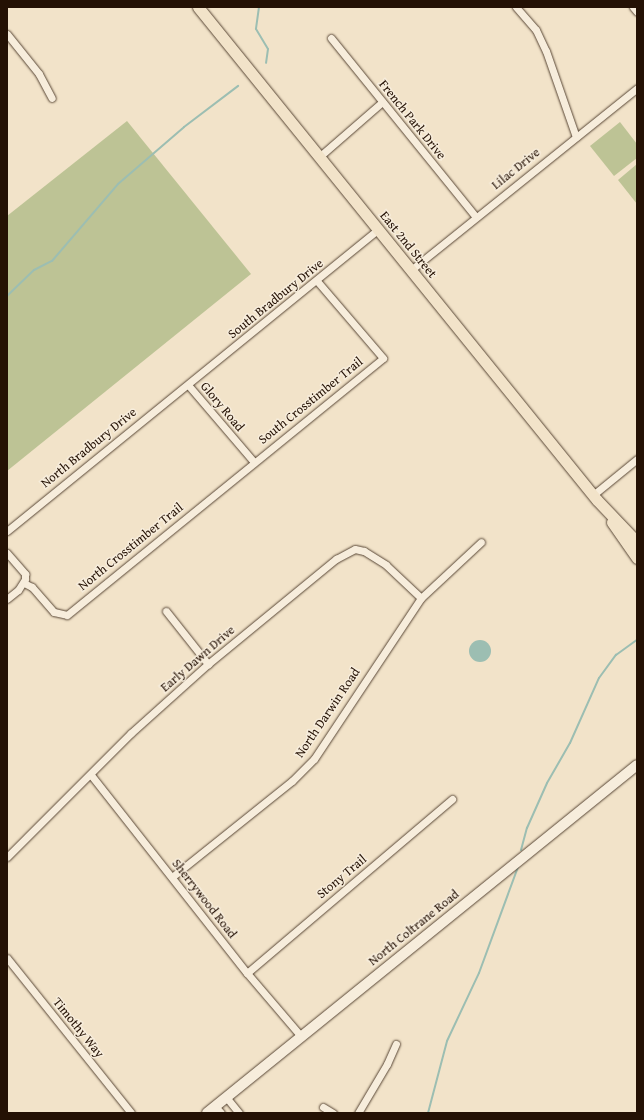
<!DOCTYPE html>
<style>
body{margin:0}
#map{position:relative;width:644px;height:1120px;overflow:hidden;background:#f2e3c9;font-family:"Gentium Book Plus",serif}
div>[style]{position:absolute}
.green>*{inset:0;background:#bdc395}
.water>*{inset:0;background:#9cbeb2}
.round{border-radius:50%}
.stream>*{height:2px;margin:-1px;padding:0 1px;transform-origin:1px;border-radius:1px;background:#9cbeb2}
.roads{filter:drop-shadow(0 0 1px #584635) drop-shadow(0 0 1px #584635)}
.street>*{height:7px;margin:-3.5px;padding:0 3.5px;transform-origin:3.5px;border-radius:3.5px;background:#f7eddc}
.secondary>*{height:10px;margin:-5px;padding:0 5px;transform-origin:5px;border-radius:5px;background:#f7eddc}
.primary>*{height:11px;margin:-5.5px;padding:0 5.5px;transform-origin:5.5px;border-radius:5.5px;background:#f2e3c9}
span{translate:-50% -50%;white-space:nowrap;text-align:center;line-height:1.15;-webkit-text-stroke:3px #f7eddc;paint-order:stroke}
.street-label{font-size:13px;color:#241104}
.frame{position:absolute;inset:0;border:8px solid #241104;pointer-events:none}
</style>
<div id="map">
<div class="green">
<i style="clip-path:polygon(127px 121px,251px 274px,7px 471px,7px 216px)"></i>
<i style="clip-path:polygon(620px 122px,637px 144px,637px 158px,614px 176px,590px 146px)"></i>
<i style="clip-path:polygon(637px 164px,637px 204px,618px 180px)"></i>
</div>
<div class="water">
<i class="round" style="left:469px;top:640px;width:22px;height:22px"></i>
</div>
<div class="stream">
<i style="left:259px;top:7px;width:22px;rotate:98deg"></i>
<i style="left:256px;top:29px;width:23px;rotate:59deg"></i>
<i style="left:268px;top:49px;width:14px;rotate:98deg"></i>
<i style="left:7px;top:296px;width:37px;rotate:-44deg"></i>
<i style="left:34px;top:270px;width:20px;rotate:-27deg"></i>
<i style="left:52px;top:261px;width:101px;rotate:-49.4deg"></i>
<i style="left:118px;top:184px;width:87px;rotate:-40.8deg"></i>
<i style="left:184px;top:127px;width:68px;rotate:-37.2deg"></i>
<i style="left:521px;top:850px;width:23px;rotate:-75deg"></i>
<i style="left:527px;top:828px;width:49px;rotate:-66deg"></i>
<i style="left:547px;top:783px;width:46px;rotate:-60.1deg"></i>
<i style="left:570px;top:743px;width:71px;rotate:-66deg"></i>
<i style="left:599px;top:678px;width:29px;rotate:-54deg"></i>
<i style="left:616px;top:655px;width:26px;rotate:-36deg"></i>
<i style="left:428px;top:1113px;width:74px;rotate:-75.2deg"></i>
<i style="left:447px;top:1041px;width:75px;rotate:-64.8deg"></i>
<i style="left:479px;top:973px;width:113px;rotate:-69.8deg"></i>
</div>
<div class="roads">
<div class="street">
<i style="left:516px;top:7px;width:30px;rotate:49deg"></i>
<i style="left:536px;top:30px;width:23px;rotate:65deg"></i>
<i style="left:546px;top:51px;width:91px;rotate:70.8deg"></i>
<i style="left:633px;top:7px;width:6px;rotate:51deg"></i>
<i style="left:7px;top:34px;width:51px;rotate:51.3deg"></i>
<i style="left:39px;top:74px;width:27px;rotate:62deg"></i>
<i style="left:331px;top:38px;width:230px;rotate:51deg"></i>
<i style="left:319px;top:157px;width:84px;rotate:-41.1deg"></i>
<i style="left:411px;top:270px;width:290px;rotate:-38.8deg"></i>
<i style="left:189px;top:386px;width:100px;rotate:49.5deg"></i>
<i style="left:593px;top:495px;width:57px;rotate:-39.3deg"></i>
<i style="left:7px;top:531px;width:478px;rotate:-39.1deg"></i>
<i style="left:7px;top:553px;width:28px;rotate:49deg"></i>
<i style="left:25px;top:574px;width:5px;rotate:90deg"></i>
<i style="left:25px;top:579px;width:13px;rotate:122deg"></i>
<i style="left:18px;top:590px;width:14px;rotate:141deg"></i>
<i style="left:24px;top:583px;width:9px;rotate:27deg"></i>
<i style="left:32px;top:587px;width:33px;rotate:49deg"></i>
<i style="left:54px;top:612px;width:13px;rotate:13deg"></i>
<i style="left:67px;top:615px;width:407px;rotate:-39.1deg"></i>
<i style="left:383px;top:358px;width:101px;rotate:-130.6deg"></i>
<i style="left:166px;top:611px;width:68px;rotate:51.6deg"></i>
<i style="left:91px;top:775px;width:252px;rotate:51.8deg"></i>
<i style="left:247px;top:973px;width:82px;rotate:49.5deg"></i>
<i style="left:7px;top:857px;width:175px;rotate:-45deg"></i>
<i style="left:131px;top:733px;width:103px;rotate:-41.9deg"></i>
<i style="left:208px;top:664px;width:166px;rotate:-39.4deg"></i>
<i style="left:336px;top:559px;width:21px;rotate:-28deg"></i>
<i style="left:355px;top:549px;width:9px;rotate:13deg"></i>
<i style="left:364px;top:551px;width:26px;rotate:32deg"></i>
<i style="left:386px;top:565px;width:48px;rotate:43.3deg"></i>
<i style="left:172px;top:877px;width:154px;rotate:-38.7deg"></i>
<i style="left:292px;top:781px;width:31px;rotate:-45deg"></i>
<i style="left:314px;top:759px;width:193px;rotate:-56.4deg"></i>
<i style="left:421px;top:598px;width:82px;rotate:-43deg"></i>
<i style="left:7px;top:958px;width:198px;rotate:51.3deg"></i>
<i style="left:247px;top:973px;width:269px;rotate:-40.3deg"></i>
<i style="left:226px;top:1097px;width:21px;rotate:51deg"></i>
<i style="left:215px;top:1106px;width:9px;rotate:49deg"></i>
<i style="left:323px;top:1107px;width:12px;rotate:31deg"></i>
<i style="left:358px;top:1113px;width:57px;rotate:-59.4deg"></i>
<i style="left:387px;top:1064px;width:22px;rotate:-66deg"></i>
</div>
<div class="secondary">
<i style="left:207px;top:1113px;width:553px;rotate:-38.98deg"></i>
</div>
<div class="primary">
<i style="left:198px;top:7px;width:634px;rotate:51.02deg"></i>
<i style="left:597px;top:500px;width:58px;rotate:46.4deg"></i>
<i style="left:612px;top:522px;width:44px;rotate:55.2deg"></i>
</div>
</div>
<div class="street-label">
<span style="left:412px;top:120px;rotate:51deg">French Park Drive</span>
<span style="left:516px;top:169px;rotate:-39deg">Lilac Drive</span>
<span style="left:408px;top:245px;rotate:51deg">East 2nd Street</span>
<span style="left:276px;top:299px;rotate:-39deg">South Bradbury Drive</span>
<span style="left:311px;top:401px;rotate:-39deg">South Crosstimber Trail</span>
<span style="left:222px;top:407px;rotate:50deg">Glory Road</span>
<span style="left:89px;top:448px;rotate:-39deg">North Bradbury Drive</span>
<span style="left:131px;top:547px;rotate:-39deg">North Crosstimber Trail</span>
<span style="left:198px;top:659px;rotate:-41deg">Early Dawn Drive</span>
<span style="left:328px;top:713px;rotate:-56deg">North Darwin Road</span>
<span style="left:342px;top:877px;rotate:-40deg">Stony Trail</span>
<span style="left:204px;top:899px;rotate:52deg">Sherrywood Road</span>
<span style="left:414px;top:928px;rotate:-39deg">North Coltrane Road</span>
<span style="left:78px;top:1028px;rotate:51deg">Timothy Way</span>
</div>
<div class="frame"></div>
</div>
